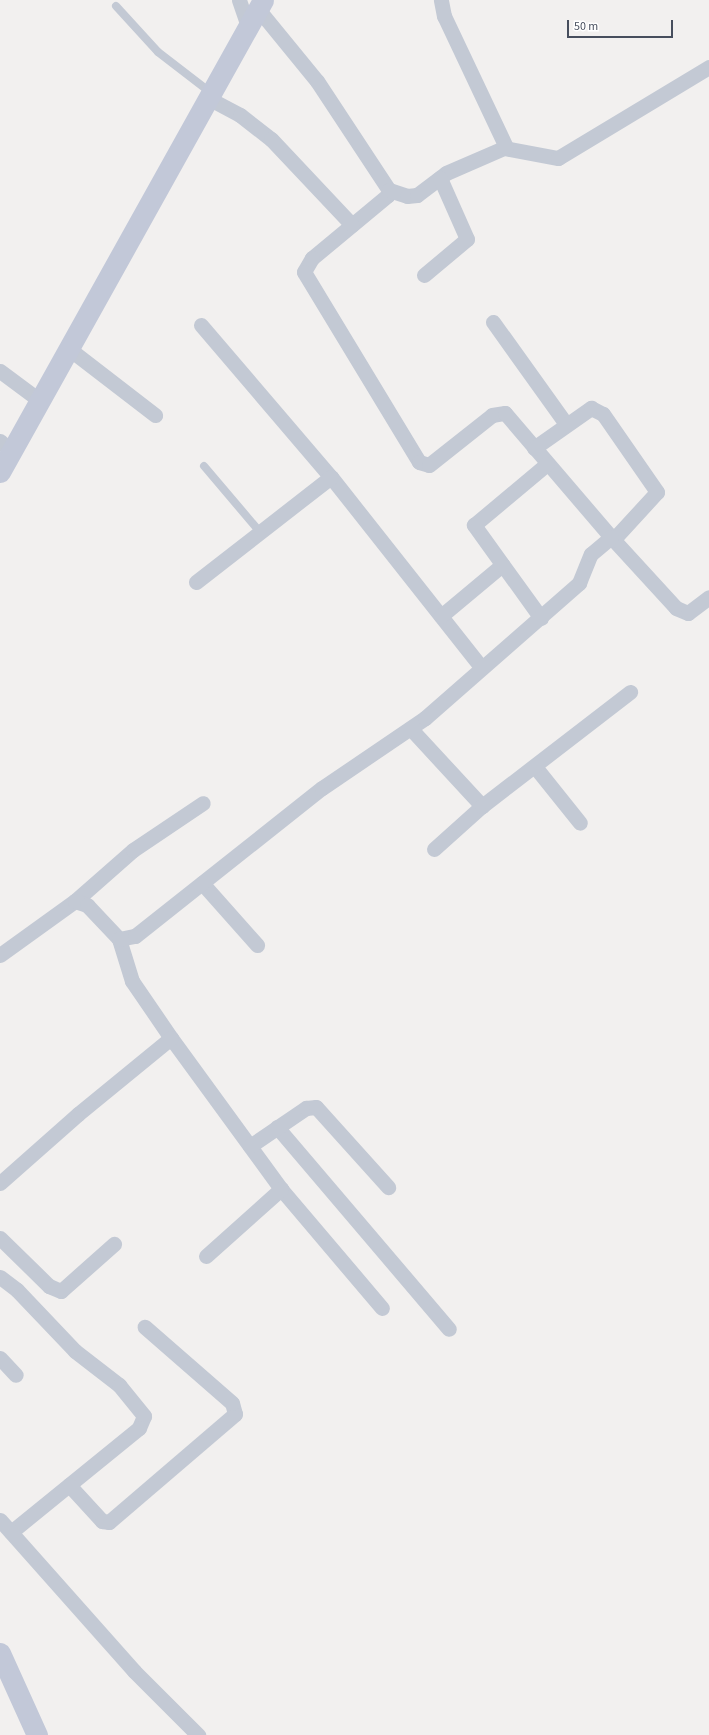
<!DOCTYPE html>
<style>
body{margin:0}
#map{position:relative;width:709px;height:1735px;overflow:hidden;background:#f2f0ef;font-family:"Source Sans 3",sans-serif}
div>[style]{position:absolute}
.lane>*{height:8px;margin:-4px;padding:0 4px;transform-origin:4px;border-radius:4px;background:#c3c9d4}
.street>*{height:15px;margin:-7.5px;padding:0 7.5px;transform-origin:7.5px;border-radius:7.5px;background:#c3c9d4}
.secondary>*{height:21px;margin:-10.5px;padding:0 10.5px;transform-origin:10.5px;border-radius:10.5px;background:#c2c8d8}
span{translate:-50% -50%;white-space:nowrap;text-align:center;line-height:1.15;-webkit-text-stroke:3.5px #fff;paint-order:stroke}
.scale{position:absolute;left:567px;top:20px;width:106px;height:18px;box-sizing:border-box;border:2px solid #474e5d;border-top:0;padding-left:5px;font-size:12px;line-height:14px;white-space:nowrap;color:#474e5d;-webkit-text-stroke:3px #fff;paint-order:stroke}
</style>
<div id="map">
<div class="lane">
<i style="left:116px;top:6px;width:62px;rotate:47.6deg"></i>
<i style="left:158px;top:52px;width:66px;rotate:37.6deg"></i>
<i style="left:204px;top:466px;width:87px;rotate:49.7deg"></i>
</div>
<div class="street">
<i style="left:239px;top:0;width:28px;rotate:71deg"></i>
<i style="left:258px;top:9px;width:93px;rotate:50.7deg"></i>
<i style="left:317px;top:81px;width:131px;rotate:56.6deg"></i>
<i style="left:389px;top:190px;width:5px;rotate:101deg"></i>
<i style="left:388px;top:195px;width:99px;rotate:140.3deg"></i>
<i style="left:312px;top:258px;width:16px;rotate:120deg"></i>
<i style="left:304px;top:272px;width:222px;rotate:58.8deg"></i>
<i style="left:419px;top:462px;width:10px;rotate:17deg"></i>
<i style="left:429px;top:465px;width:80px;rotate:-38.4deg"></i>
<i style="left:492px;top:415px;width:13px;rotate:-9deg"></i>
<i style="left:505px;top:413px;width:163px;rotate:49.5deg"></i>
<i style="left:611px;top:537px;width:96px;rotate:47.5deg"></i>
<i style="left:676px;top:608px;width:13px;rotate:23deg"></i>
<i style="left:688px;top:613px;width:26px;rotate:-37deg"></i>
<i style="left:208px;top:98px;width:36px;rotate:28deg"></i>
<i style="left:240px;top:115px;width:39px;rotate:38deg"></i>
<i style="left:271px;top:139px;width:118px;rotate:46.7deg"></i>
<i style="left:504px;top:148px;width:55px;rotate:10.5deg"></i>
<i style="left:558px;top:158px;width:176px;rotate:-31.1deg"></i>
<i style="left:389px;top:190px;width:19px;rotate:18deg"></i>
<i style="left:407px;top:196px;width:10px;rotate:-6deg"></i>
<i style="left:417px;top:195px;width:36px;rotate:-37deg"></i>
<i style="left:446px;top:173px;width:65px;rotate:-23.4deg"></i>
<i style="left:506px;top:147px;width:145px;rotate:-115.3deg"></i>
<i style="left:444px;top:16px;width:16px;rotate:-101deg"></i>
<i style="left:424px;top:275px;width:56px;rotate:-39.9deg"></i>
<i style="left:467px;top:239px;width:67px;rotate:-113.9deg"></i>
<i style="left:493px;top:322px;width:125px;rotate:54.4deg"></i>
<i style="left:201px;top:325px;width:200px;rotate:49.5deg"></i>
<i style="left:331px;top:477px;width:241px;rotate:51.7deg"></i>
<i style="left:68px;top:348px;width:110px;rotate:37.6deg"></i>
<i style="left:0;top:371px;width:49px;rotate:36.6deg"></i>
<i style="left:0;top:441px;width:15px;rotate:42deg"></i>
<i style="left:534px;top:448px;width:70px;rotate:-35.1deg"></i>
<i style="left:591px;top:408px;width:13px;rotate:27deg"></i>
<i style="left:603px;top:414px;width:95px;rotate:55.3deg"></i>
<i style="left:657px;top:492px;width:65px;rotate:132.5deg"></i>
<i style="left:196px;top:582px;width:171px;rotate:-37.9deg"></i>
<i style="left:441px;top:616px;width:80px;rotate:-39.9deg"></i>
<i style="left:541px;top:618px;width:115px;rotate:-125.8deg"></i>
<i style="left:474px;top:525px;width:95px;rotate:-39.9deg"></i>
<i style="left:411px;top:729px;width:105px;rotate:47.3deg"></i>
<i style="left:536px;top:768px;width:70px;rotate:51.3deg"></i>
<i style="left:434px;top:849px;width:64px;rotate:-41.9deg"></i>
<i style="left:482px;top:806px;width:187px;rotate:-37.6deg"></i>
<i style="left:202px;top:883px;width:83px;rotate:48.4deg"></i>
<i style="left:75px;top:901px;width:77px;rotate:-41.3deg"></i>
<i style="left:133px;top:850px;width:84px;rotate:-33.9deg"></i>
<i style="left:119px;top:939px;width:44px;rotate:72.8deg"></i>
<i style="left:132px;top:981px;width:69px;rotate:55.6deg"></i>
<i style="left:171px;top:1038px;width:187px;rotate:53.9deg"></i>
<i style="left:281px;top:1189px;width:156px;rotate:49.7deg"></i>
<i style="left:0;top:955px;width:92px;rotate:-35.8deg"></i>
<i style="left:75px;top:901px;width:13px;rotate:18deg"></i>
<i style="left:87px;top:905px;width:47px;rotate:46.7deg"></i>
<i style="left:119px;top:939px;width:16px;rotate:-11deg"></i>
<i style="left:135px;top:936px;width:238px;rotate:-38.4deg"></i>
<i style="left:322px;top:788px;width:125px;rotate:-34.2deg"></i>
<i style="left:425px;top:718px;width:205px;rotate:-41.2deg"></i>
<i style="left:579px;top:583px;width:31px;rotate:-68deg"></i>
<i style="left:591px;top:554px;width:26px;rotate:-40deg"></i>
<i style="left:277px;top:1127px;width:265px;rotate:49.6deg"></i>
<i style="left:250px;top:1146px;width:68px;rotate:-34.2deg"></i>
<i style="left:306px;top:1108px;width:10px;rotate:-6deg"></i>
<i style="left:316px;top:1107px;width:108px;rotate:48deg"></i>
<i style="left:0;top:1183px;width:104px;rotate:-41.5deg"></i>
<i style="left:78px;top:1114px;width:120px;rotate:-39.3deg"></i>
<i style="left:0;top:1238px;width:69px;rotate:44.4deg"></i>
<i style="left:49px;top:1286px;width:13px;rotate:23deg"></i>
<i style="left:61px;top:1291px;width:71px;rotate:-41.6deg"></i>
<i style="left:206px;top:1256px;width:101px;rotate:-41.8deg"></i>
<i style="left:0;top:1277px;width:21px;rotate:37deg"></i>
<i style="left:17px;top:1290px;width:84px;rotate:46.4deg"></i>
<i style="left:75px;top:1351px;width:56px;rotate:37.7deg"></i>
<i style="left:119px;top:1385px;width:40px;rotate:51deg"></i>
<i style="left:144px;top:1416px;width:13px;rotate:113deg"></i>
<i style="left:139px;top:1428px;width:165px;rotate:140.9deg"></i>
<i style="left:0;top:1358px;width:23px;rotate:47deg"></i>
<i style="left:69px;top:1485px;width:49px;rotate:47.5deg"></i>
<i style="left:102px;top:1521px;width:7px;rotate:8deg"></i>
<i style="left:109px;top:1522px;width:166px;rotate:-40.6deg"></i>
<i style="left:235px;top:1414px;width:11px;rotate:-105deg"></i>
<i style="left:232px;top:1403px;width:116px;rotate:-138.9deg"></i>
<i style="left:0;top:1520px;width:202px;rotate:48.4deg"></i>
<i style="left:134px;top:1671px;width:91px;rotate:45deg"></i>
</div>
<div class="secondary">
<i style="left:0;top:472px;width:540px;rotate:-60.87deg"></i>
<i style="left:0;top:1653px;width:90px;rotate:65.7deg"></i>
</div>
<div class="scale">50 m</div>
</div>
